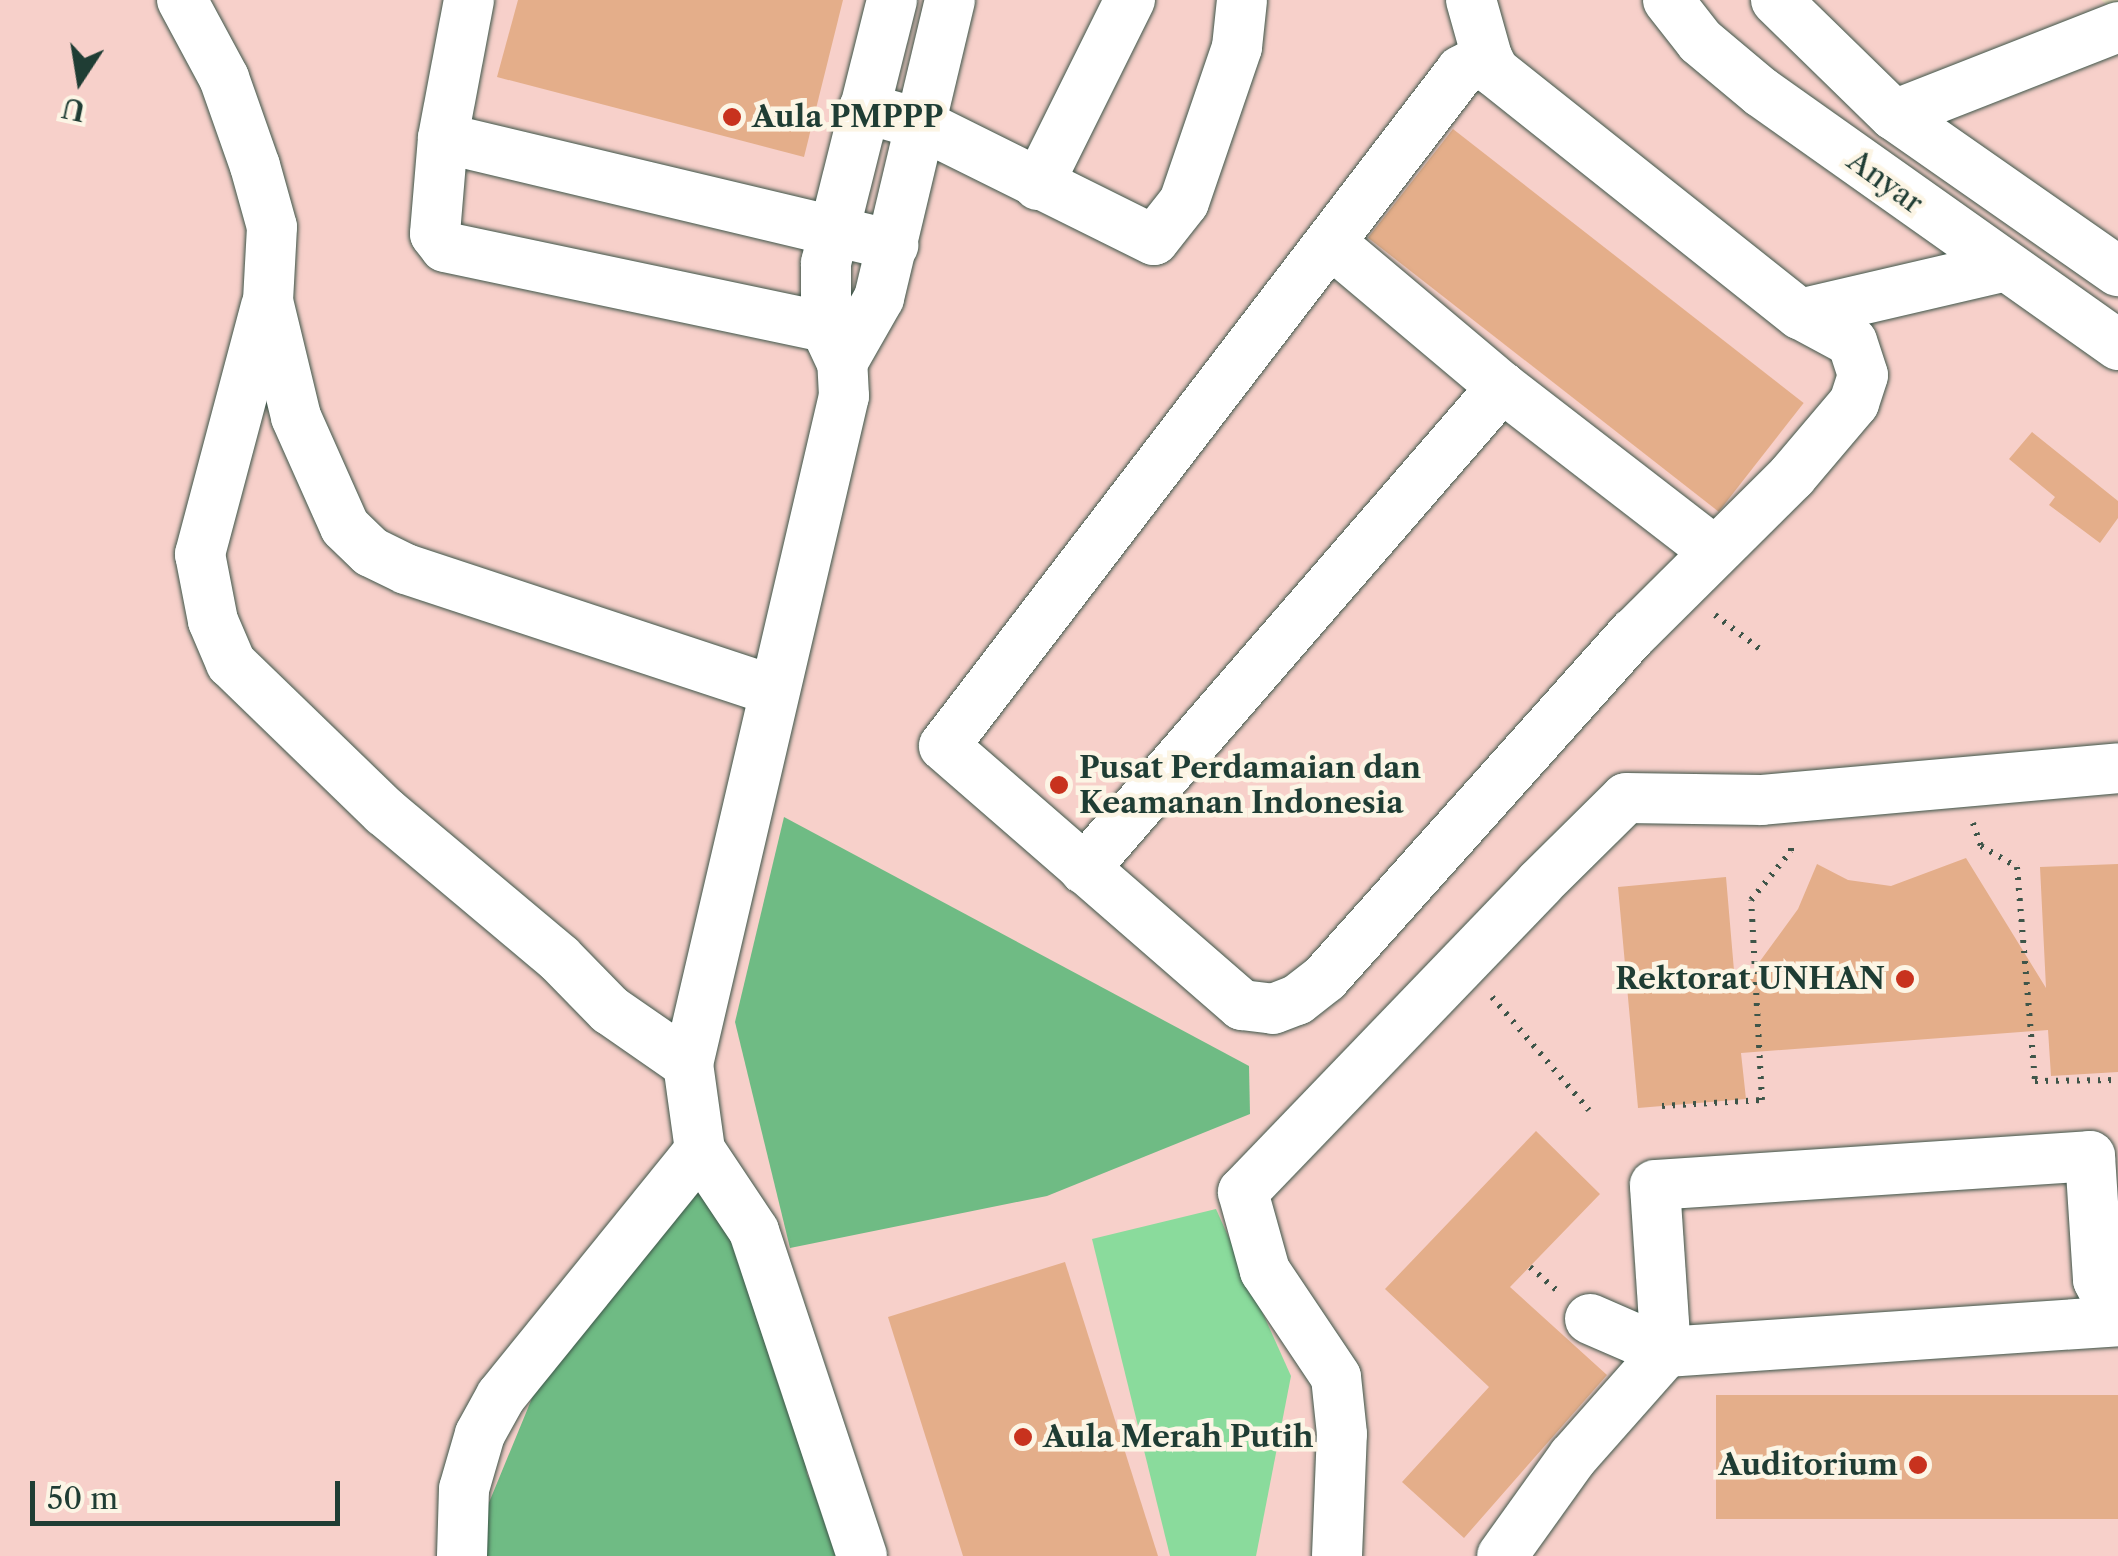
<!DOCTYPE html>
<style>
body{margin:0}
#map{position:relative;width:2118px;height:1556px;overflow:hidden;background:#f1e0c1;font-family:"Libre Caslon Text",serif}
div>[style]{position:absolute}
.built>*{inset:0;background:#f7d0ca}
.green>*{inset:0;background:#8adb9c}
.forest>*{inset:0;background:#6fbb84}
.building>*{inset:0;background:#e4ae8a;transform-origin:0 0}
.path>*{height:6px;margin-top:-3px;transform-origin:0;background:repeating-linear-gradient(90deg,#3e5549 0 2.5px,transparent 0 10.5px)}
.roads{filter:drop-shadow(0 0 2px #3e5549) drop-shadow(0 0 2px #3e5549)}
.minor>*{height:50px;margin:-25px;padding:0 25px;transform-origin:25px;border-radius:25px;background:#fff}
.dots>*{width:28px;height:28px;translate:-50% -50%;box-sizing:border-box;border:5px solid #fcf5e5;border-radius:50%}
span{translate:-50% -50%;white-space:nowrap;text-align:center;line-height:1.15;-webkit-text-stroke:9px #fcf5e5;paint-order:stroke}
.poi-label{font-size:30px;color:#1f3d34;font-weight:700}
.left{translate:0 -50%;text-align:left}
.right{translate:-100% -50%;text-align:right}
.street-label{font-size:30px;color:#1f3d34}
.north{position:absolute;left:30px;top:30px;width:100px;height:100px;-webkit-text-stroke:8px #fcf5e5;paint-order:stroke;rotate:192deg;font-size:28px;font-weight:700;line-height:40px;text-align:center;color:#1f3d34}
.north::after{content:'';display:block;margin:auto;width:35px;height:45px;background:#1f3d34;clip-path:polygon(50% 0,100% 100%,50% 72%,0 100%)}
.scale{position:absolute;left:30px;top:1481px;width:310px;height:45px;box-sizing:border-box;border:5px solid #1f3d34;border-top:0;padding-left:12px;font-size:30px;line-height:35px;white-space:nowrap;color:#1f3d34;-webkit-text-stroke:8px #fcf5e5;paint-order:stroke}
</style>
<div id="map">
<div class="built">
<i style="clip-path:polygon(0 0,2101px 0,2118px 13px,2118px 1556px,0 1556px)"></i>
</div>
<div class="green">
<i style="clip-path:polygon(1216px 1209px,1291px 1376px,1256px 1556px,1170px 1556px,1092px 1239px)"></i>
</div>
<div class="forest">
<i style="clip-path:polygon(784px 817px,1249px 1066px,1250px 1114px,1047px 1196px,790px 1248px,735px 1022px)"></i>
<i style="clip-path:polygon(681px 1186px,714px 1194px,785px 1321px,807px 1474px,843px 1556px,483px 1556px,481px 1522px,537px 1386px)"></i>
</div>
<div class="building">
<i style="clip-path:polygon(518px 0,843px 0,804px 157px,497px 77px)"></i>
<i style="left:1453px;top:129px;width:445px;height:138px;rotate:38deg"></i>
<i style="clip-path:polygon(2032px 432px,2118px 501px,2118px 518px,2100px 543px,2049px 505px,2055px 497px,2009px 459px)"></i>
<i style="clip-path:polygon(1966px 858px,2046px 988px,2040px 867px,2118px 864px,2118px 1072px,2051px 1076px,2048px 1030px,1741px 1053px,1746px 1099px,1638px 1108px,1618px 887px,1726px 877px,1736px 994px,1798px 909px,1817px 864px,1848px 880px,1891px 886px)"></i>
<i style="clip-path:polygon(1536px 1131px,1600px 1194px,1510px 1287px,1607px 1375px,1464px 1538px,1402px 1482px,1489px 1387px,1385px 1289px)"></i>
<i style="clip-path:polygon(1065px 1262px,1158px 1556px,963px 1556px,888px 1317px)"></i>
<i style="left:2118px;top:1395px;width:124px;height:402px;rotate:90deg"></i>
</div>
<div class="path">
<i style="left:1715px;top:615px;width:61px;rotate:37.1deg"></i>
<i style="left:1973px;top:823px;width:24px;rotate:71deg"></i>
<i style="left:1981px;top:846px;width:42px;rotate:30.3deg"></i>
<i style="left:2017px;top:867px;width:215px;rotate:85.2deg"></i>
<i style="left:2035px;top:1081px;width:83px;rotate:-0.7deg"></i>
<i style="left:1492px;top:997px;width:149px;rotate:49.4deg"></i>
<i style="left:1662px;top:1106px;width:100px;rotate:-3.4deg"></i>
<i style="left:1762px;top:1100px;width:200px;rotate:-93.1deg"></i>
<i style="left:1751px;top:900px;width:63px;rotate:-50.8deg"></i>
<i style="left:1791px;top:851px;width:9px;rotate:-90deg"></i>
<i style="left:1530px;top:1267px;width:38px;rotate:41deg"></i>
</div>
<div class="roads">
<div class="minor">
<i style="left:182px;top:0;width:89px;rotate:61.7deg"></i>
<i style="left:224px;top:78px;width:93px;rotate:70.6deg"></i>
<i style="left:255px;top:166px;width:63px;rotate:74.4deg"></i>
<i style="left:272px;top:227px;width:74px;rotate:93.1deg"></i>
<i style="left:268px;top:301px;width:119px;rotate:76.4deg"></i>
<i style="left:296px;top:417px;width:120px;rotate:66deg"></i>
<i style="left:345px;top:527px;width:36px;rotate:44deg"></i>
<i style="left:371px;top:552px;width:39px;rotate:26deg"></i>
<i style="left:406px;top:569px;width:385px;rotate:18.3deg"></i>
<i style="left:469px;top:0;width:140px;rotate:100.7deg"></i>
<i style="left:443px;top:138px;width:463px;rotate:13.4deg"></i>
<i style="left:1471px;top:0;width:59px;rotate:74.3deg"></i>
<i style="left:1487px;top:57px;width:30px;rotate:152deg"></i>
<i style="left:1461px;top:71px;width:850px;rotate:127.45deg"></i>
<i style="left:944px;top:746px;width:395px;rotate:41deg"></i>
<i style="left:1242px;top:1005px;width:31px;rotate:7deg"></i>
<i style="left:1273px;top:1009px;width:26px;rotate:-21deg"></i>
<i style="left:1297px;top:1000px;width:36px;rotate:-38deg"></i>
<i style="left:1325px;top:978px;width:463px;rotate:-48.2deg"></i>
<i style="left:1634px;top:633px;width:223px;rotate:-44.8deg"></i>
<i style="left:1792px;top:476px;width:96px;rotate:-49.7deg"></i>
<i style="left:1854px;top:403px;width:29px;rotate:-72deg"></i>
<i style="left:1863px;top:375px;width:35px;rotate:-108deg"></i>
<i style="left:1852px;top:342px;width:59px;rotate:-151.7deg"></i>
<i style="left:1668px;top:0;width:52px;rotate:52deg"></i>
<i style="left:1700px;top:41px;width:80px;rotate:39.9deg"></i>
<i style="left:1761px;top:92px;width:438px;rotate:35.3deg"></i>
<i style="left:1776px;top:0;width:165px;rotate:44.3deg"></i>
<i style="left:1894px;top:115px;width:273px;rotate:34.9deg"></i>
<i style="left:1487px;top:57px;width:16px;rotate:63deg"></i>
<i style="left:1494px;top:71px;width:391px;rotate:38.5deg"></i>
<i style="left:1800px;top:314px;width:207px;rotate:-13.1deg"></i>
<i style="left:864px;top:108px;width:58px;rotate:15.9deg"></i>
<i style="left:920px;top:124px;width:261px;rotate:26.4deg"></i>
<i style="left:1154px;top:240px;width:48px;rotate:-51.7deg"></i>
<i style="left:1184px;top:202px;width:164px;rotate:-71.1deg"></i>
<i style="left:1237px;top:47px;width:47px;rotate:-83.9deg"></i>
<i style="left:1894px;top:115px;width:241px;rotate:-21.4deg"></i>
<i style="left:443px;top:138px;width:96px;rotate:94.8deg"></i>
<i style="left:435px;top:234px;width:16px;rotate:52deg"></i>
<i style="left:445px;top:247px;width:421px;rotate:11.9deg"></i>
<i style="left:1038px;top:185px;width:207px;rotate:-63.6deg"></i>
<i style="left:1332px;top:244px;width:222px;rotate:40.1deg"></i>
<i style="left:1502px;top:387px;width:267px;rotate:37.7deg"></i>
<i style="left:266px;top:306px;width:257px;rotate:104.9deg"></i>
<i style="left:200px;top:554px;width:68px;rotate:79deg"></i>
<i style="left:213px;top:621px;width:46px;rotate:66.8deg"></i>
<i style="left:231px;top:663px;width:214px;rotate:44.1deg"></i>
<i style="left:385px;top:812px;width:227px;rotate:40deg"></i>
<i style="left:559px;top:958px;width:73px;rotate:45.6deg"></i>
<i style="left:610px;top:1010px;width:95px;rotate:34.7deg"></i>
<i style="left:842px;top:363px;width:75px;rotate:-60.4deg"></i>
<i style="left:879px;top:298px;width:306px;rotate:-76.6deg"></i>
<i style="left:1084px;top:869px;width:638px;rotate:-49.07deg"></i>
<i style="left:1590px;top:1319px;width:83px;rotate:23.5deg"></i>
<i style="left:1666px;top:1352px;width:453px;rotate:-3.9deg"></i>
<i style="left:462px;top:1556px;width:67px;rotate:-88.3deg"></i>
<i style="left:464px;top:1489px;width:57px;rotate:-73.8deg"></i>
<i style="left:480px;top:1434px;width:43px;rotate:-61.1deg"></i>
<i style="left:501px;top:1396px;width:316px;rotate:-51deg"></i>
<i style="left:862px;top:1556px;width:342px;rotate:-108.4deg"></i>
<i style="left:754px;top:1231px;width:97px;rotate:-123.7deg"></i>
<i style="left:700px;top:1150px;width:87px;rotate:-97.9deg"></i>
<i style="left:688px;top:1064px;width:686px;rotate:-76.86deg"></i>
<i style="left:844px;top:396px;width:33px;rotate:-93deg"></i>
<i style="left:842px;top:363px;width:38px;rotate:-115deg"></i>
<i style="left:826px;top:329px;width:66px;rotate:-90deg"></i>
<i style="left:826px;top:263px;width:271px;rotate:-75.9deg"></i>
<i style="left:1337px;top:1556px;width:122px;rotate:-87.7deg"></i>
<i style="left:1342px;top:1434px;width:57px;rotate:-96deg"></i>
<i style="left:1336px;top:1377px;width:128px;rotate:-123.8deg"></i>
<i style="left:1265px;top:1271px;width:82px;rotate:-105.6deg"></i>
<i style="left:1243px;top:1192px;width:427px;rotate:-46.1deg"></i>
<i style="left:1539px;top:884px;width:122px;rotate:-44.7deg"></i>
<i style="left:1626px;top:798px;width:136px;rotate:0.8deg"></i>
<i style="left:1762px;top:800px;width:357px;rotate:-5.1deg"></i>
<i style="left:1502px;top:1556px;width:122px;rotate:-54.4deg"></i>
<i style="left:1573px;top:1457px;width:140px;rotate:-48.5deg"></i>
<i style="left:1666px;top:1352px;width:167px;rotate:-93.8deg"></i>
<i style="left:1655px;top:1185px;width:436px;rotate:-3.8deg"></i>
<i style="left:2090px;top:1156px;width:124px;rotate:86.3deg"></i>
<i style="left:2098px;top:1280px;width:43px;rotate:62.2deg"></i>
</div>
</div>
<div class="dots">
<i style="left:732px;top:117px;background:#c8321e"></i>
<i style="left:1059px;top:785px;background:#c8321e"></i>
<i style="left:1905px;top:979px;background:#c8321e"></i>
<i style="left:1023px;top:1437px;background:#c8321e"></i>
<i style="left:1918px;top:1465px;background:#c8321e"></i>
</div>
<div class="poi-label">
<span class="left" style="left:752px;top:117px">Aula PMPPP</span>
<span class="left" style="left:1079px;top:785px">Pusat Perdamaian dan<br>Keamanan Indonesia</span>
<span class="right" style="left:1885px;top:979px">Rektorat UNHAN</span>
<span class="left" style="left:1043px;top:1437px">Aula Merah Putih</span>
<span class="right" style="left:1898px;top:1465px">Auditorium</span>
</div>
<div class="street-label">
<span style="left:1885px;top:182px;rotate:36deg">Anyar</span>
</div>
<div class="north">U</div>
<div class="scale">50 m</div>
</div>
